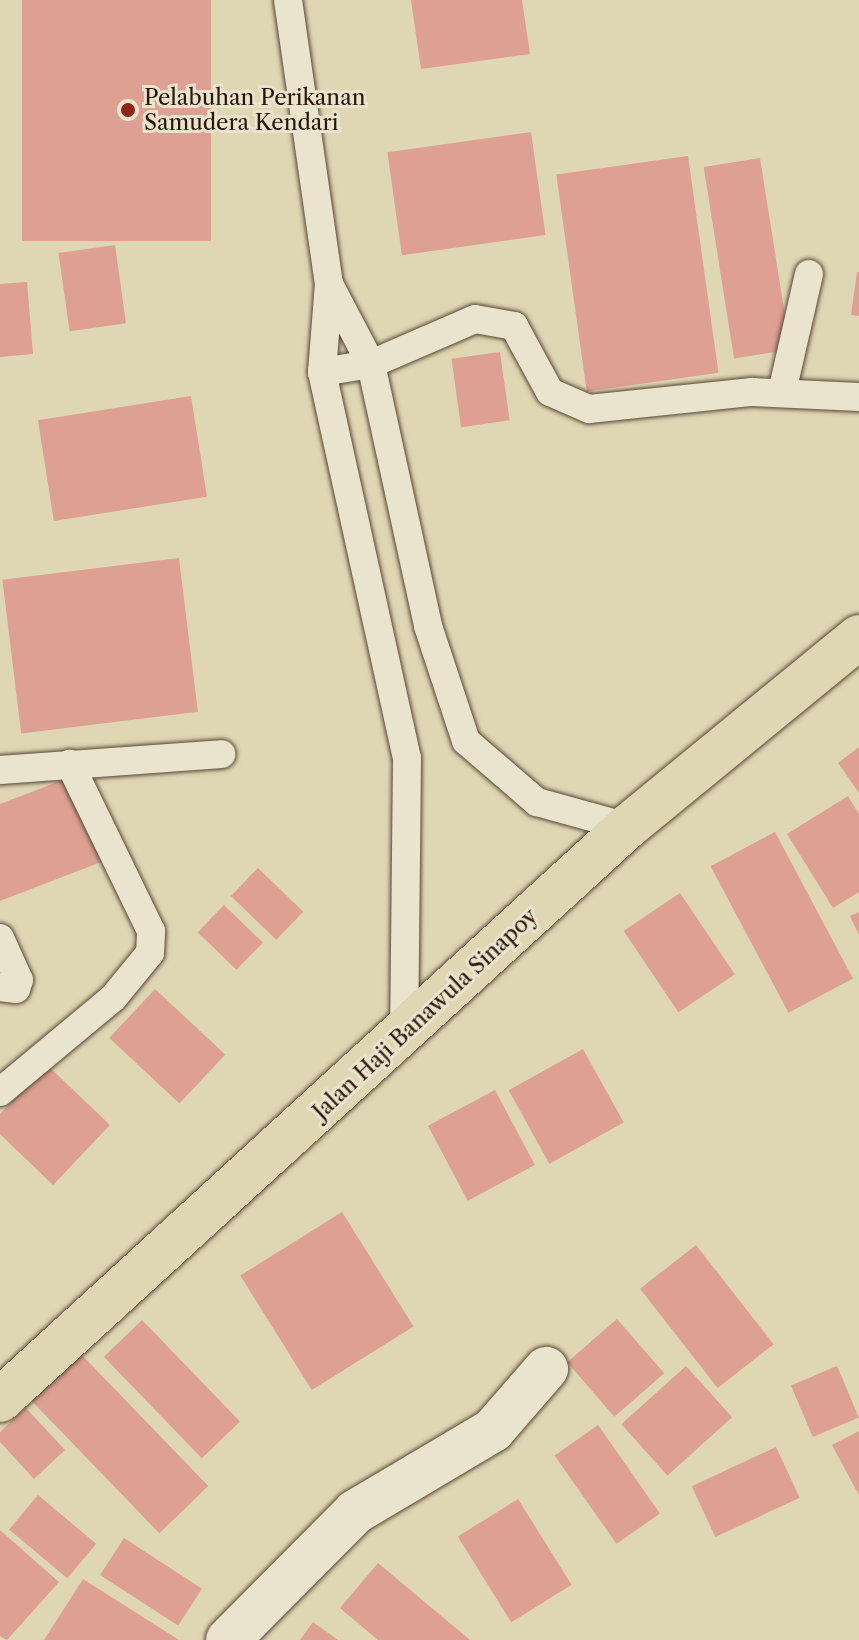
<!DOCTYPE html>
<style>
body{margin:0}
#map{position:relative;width:859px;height:1640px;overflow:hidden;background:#dfd6b4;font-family:"Libre Caslon Text",serif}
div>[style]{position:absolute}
.building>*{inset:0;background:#dda093;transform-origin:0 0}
.roads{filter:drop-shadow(0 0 2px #574734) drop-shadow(0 0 2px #574734)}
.lane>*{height:28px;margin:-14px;padding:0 14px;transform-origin:14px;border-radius:14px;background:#eae4ce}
.street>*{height:44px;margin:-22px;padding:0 22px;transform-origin:22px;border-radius:22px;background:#eae4ce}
.highway>*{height:44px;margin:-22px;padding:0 22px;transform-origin:22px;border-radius:22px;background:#dfd6b4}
.dots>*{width:22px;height:22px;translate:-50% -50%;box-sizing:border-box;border:4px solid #eae4ce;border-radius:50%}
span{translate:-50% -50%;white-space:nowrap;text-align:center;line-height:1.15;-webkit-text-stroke:6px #eae4ce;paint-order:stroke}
.poi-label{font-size:22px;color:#2a1709}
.left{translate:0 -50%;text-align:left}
.street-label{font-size:22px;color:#2a1709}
</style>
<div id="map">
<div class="building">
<i style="left:22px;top:0;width:189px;height:241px"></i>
<i style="clip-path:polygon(411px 0,522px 0,530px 54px,421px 69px)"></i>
<i style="left:531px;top:132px;width:104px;height:145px;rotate:82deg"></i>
<i style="left:688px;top:156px;width:219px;height:133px;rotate:82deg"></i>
<i style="left:760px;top:158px;width:194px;height:57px;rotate:81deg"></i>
<i style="left:115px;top:245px;width:79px;height:57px;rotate:82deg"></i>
<i style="clip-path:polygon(857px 272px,859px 272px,859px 316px,851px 315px)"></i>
<i style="clip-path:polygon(27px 282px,33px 354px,0 357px,0 284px)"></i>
<i style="left:500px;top:352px;width:69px;height:49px;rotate:82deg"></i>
<i style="left:191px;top:396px;width:102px;height:155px;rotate:81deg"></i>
<i style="left:179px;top:558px;width:155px;height:178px;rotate:83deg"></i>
<i style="clip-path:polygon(859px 747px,859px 793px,838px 763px)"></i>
<i style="clip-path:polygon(68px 778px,101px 862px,0 901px,0 804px)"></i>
<i style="clip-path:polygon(848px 796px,859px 814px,859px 892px,833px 908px,787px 834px)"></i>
<i style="left:775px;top:832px;width:166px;height:73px;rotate:62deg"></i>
<i style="left:258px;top:868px;width:63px;height:39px;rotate:44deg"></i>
<i style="left:680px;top:893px;width:98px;height:68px;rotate:56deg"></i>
<i style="left:224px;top:905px;width:54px;height:38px;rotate:44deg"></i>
<i style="clip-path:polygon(859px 912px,859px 935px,850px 916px)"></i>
<i style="left:155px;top:989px;width:96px;height:67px;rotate:43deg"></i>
<i style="left:583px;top:1049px;width:84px;height:85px;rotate:61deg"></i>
<i style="clip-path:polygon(47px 1065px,110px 1125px,53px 1185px,0 1134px,0 1114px)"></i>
<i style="left:495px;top:1090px;width:85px;height:76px;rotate:62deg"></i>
<i style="left:342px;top:1212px;width:135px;height:120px;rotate:58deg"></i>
<i style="left:696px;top:1245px;width:126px;height:71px;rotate:52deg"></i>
<i style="left:617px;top:1319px;width:72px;height:66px;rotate:49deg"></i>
<i style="left:142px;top:1320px;width:141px;height:53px;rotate:46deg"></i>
<i style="left:77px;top:1350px;width:189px;height:68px;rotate:46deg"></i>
<i style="left:686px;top:1366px;width:69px;height:87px;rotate:48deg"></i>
<i style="left:837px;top:1366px;width:56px;height:50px;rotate:67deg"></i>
<i style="clip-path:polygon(26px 1408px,65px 1450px,34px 1479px,0 1442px,0 1432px)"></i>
<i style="left:598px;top:1425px;width:108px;height:53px;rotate:55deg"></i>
<i style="clip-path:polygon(859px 1431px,859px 1495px,832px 1445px)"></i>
<i style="left:776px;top:1447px;width:56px;height:93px;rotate:65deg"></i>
<i style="left:38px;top:1495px;width:76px;height:45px;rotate:40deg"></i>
<i style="left:518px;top:1499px;width:101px;height:71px;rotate:58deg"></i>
<i style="clip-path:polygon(0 1530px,59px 1582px,7px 1640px,0 1636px)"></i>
<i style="left:124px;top:1538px;width:93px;height:44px;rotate:33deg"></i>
<i style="clip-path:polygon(378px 1563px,470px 1640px,378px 1640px,340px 1608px)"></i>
<i style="clip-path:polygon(83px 1579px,179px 1640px,44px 1640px)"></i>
<i style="clip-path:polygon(313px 1622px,338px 1640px,300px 1640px)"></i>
</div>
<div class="roads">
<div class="lane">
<i style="left:288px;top:0;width:286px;rotate:81.8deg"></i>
<i style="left:329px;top:283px;width:89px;rotate:94.5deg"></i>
<i style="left:322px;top:372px;width:395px;rotate:77.6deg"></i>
<i style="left:407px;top:758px;width:274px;rotate:90.6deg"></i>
<i style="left:329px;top:284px;width:90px;rotate:62.3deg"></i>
<i style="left:371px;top:364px;width:268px;rotate:77.7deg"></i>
<i style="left:428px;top:626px;width:121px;rotate:71.7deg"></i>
<i style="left:466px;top:741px;width:94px;rotate:40.7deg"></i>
<i style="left:537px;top:802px;width:93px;rotate:15.5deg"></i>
<i style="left:322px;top:372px;width:50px;rotate:-9.3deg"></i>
<i style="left:371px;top:364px;width:113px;rotate:-23.4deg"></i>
<i style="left:475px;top:319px;width:40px;rotate:10deg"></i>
<i style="left:514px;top:326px;width:75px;rotate:61.4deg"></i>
<i style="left:550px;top:392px;width:43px;rotate:23.6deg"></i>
<i style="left:589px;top:409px;width:164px;rotate:-6deg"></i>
<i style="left:752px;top:392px;width:107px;rotate:2.7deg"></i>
<i style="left:782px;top:392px;width:121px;rotate:-77.1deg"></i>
<i style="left:0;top:770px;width:222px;rotate:-4.1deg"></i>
<i style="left:0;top:938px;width:46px;rotate:65.7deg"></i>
<i style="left:19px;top:980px;width:9px;rotate:108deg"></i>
<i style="left:16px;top:989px;width:16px;rotate:-173deg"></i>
<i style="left:0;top:1092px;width:147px;rotate:-39.8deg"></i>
<i style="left:113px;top:998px;width:58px;rotate:-50.6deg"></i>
<i style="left:150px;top:953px;width:22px;rotate:-87deg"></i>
<i style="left:151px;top:931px;width:186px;rotate:-115.9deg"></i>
</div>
<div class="street">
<i style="left:228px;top:1640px;width:180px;rotate:-45.2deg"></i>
<i style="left:355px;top:1512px;width:161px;rotate:-30.7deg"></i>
<i style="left:493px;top:1430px;width:81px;rotate:-49deg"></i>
</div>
<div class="highway">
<i style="left:0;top:1400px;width:849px;rotate:-42.42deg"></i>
<i style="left:627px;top:827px;width:300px;rotate:-39.3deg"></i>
</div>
</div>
<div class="dots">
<i style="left:128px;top:110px;background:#8f2418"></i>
</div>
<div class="poi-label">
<span class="left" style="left:144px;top:110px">Pelabuhan Perikanan<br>Samudera Kendari</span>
</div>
<div class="street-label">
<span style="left:425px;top:1014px;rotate:-43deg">Jalan Haji Banawula Sinapoy</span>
</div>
</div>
